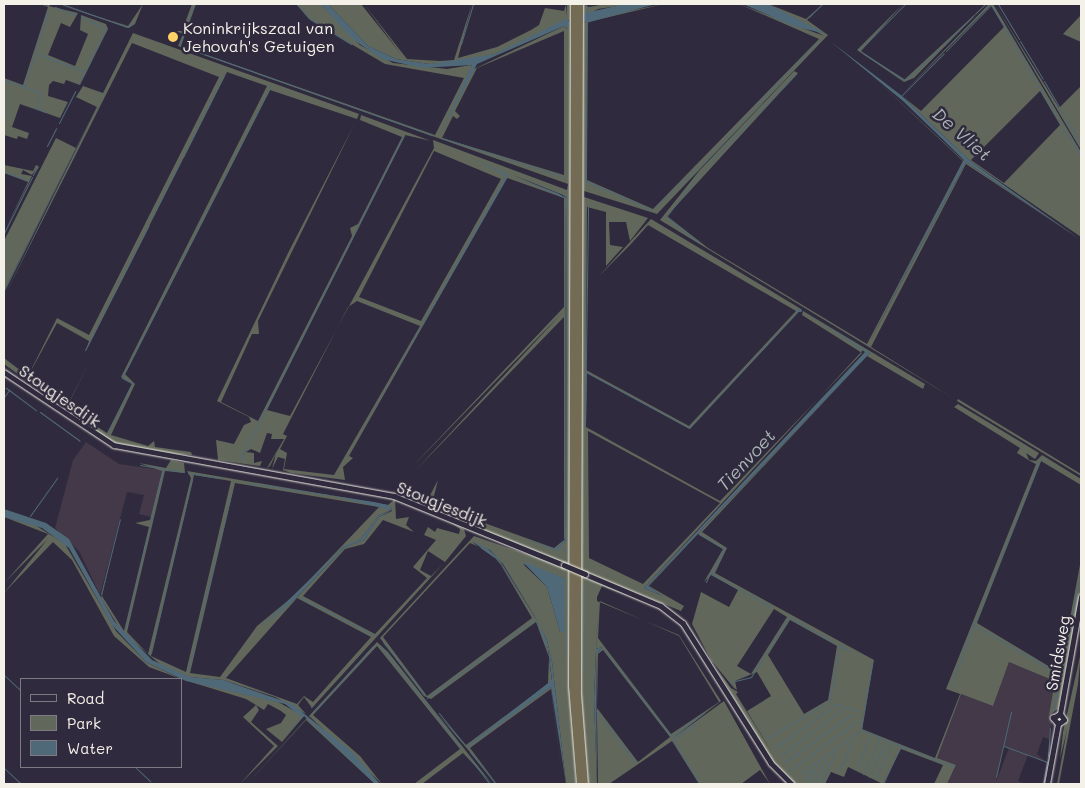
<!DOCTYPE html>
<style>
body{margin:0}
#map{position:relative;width:1085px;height:788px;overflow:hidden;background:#2f2a3d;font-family:Mali,sans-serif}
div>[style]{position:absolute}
.built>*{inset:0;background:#433948}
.green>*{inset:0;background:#61675a}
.water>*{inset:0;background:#506979}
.stream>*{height:1px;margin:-0.5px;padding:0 0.5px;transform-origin:0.5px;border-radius:0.5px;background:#506979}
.canal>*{height:3px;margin:-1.5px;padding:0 1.5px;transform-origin:1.5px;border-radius:1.5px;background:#506979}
.roads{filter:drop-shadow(0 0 1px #f4f1e8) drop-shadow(0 0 1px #f4f1e8)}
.secondary>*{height:4.5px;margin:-2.25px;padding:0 2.25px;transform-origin:2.25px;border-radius:2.25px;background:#2f2a3d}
.highway>*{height:7px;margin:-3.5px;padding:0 3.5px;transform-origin:3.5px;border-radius:3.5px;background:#746b55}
.bridges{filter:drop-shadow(0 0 1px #f4f1e8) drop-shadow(0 0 1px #f4f1e8)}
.secondary-bridge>*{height:4.5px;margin:-2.25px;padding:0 2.25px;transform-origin:2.25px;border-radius:2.25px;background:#2f2a3d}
.dots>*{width:14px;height:14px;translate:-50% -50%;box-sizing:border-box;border:2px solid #2f2a3d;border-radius:50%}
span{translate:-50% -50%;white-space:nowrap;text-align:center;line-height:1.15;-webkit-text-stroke:5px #2f2a3d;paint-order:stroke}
.poi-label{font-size:16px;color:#f4f1e8}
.left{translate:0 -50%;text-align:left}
.street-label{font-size:16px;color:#f4f1e8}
.water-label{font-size:18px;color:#aab4b6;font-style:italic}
.frame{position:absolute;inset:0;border:5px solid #f4f1e8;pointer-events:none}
.legend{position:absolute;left:20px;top:678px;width:162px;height:90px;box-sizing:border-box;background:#2f2a3d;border:1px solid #7e7a81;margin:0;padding:6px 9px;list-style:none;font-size:15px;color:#f4f1e8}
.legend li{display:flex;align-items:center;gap:10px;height:25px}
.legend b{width:25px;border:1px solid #7e7a81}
</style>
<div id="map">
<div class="built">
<i style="clip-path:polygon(86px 442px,119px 464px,162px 470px,151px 517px,139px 514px,144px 495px,127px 492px,100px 595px,79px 551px,55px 528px,73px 460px)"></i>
<i style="clip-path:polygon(evenodd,1009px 662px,1059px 681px,1049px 739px,1043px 737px,1037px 754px,1045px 761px,1028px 755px,1018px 781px,1025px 784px,947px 784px,956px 766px,937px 758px,961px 694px,993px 706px,1009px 662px,1010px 712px,1003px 746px,1009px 748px,996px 782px,1010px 712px)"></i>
</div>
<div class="green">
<i style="clip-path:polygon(40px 4px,78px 13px,70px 27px,61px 23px,48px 55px,75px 66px,88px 34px,80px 30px,81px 15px,106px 24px,108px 29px,80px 85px,66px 80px,64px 84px,53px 81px,49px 85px,48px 96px,68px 102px,60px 118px,20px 104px,12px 127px,29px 133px,27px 139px,18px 136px,17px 139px,4px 135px,4px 78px,23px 85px,48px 7px)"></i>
<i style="clip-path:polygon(57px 4px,128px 26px,143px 4px,135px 24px,129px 28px)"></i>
<i style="clip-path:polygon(evenodd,192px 4px,196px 4px,181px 46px,435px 135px,464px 78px,385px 64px,309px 19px,296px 4px,321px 4px,360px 45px,393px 63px,447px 69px,471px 65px,474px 69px,564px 26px,567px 29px,569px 20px,495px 54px,461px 62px,429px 64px,396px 59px,368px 46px,328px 4px,361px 4px,401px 54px,364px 4px,407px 59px,440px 61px,454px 60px,472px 4px,458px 58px,497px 47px,531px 30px,539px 25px,545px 8px,564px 11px,566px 4px,567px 16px,567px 4px,571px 4px,569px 655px,576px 784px,566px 784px,552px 662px,547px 640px,534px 615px,503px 564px,490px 550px,472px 542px,499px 561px,534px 616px,543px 632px,548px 649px,552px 682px,466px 747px,551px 687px,563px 784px,551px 689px,470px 748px,497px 784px,436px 712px,466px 745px,548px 684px,549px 657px,536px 622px,431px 699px,424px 696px,380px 638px,474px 536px,564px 567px,450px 517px,462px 518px,444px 514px,397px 494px,425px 505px,438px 480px,432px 504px,554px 548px,564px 540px,564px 317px,414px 472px,563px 312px,409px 470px,564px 307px,564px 198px,507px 178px,349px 456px,353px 458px,343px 467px,345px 480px,291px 473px,283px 470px,285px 459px,278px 457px,272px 469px,276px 454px,270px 466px,267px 468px,284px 439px,271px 439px,272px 434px,267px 433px,260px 453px,251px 449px,246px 452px,254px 453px,254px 463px,262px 461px,260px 466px,218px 460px,216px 440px,234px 444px,244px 425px,251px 422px,249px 417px,217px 401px,289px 251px,355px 123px,258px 321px,259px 334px,252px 334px,221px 402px,258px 421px,352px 236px,350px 228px,358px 224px,402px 137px,360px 120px,361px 115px,431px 141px,405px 135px,267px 410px,290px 416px,434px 148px,433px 140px,567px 190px,568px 184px,178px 46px,183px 34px,176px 31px,182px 31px,192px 4px,564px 31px,564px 175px,442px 138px,453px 116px,457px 119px,460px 116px,455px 111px,477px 68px,564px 31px,192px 4px,434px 151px,501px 179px,421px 321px,359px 297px,434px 151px,192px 4px,513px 175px,563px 195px,567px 198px,566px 540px,559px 548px,565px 538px,566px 198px,513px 175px,192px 4px,357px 301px,420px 326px,334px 475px,284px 469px,287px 453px,280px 449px,287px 436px,283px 434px,348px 307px,357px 301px,192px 4px,470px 543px,489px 551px,501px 565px,532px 618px,427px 696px,383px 637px,470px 543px,192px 4px,523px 564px,564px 578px,560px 632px,547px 587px,523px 564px)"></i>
<i style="clip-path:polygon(582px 4px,589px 7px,605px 4px,625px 5px,598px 9px,582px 18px)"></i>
<i style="clip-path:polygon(evenodd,664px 4px,588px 22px,587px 180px,653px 209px,819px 39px,739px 4px,824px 36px,768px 4px,806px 19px,823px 4px,807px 20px,828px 35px,657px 214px,584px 191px,584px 197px,648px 218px,630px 241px,626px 222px,609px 222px,610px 245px,623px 247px,606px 266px,606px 212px,587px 207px,586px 370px,689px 426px,796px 311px,648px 225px,631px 244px,598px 277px,651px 219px,801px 309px,690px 429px,587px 373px,586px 427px,720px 501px,862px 353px,802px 315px,803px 311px,925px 384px,923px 389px,867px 356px,702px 532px,727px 548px,715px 573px,874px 660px,862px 729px,935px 758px,960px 694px,946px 689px,1036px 464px,1030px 461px,1017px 453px,1020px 448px,954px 407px,958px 404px,1039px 453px,1035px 459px,1026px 453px,1029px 460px,1036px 461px,1042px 455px,1081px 479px,1081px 485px,1041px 461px,977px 623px,1060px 673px,1081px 559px,1081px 588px,1058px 709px,1049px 715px,1055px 681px,1009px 662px,993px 706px,961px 694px,937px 758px,956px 765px,947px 784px,934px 784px,943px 765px,901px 749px,883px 784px,848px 767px,844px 777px,831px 772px,825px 784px,796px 784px,788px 779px,772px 761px,716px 668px,731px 688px,738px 692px,736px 694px,773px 754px,747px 711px,771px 696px,757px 672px,735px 681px,737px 690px,734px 688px,711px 660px,692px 624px,701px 592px,729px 607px,738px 590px,711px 575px,704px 582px,723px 549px,698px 534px,649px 586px,684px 606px,681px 611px,583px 571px,583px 577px,661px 608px,602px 586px,597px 597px,597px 601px,679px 635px,721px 701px,673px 738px,724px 701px,770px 784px,760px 770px,741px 784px,699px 784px,672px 741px,609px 784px,598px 784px,596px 654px,603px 647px,596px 649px,598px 604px,594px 699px,597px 784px,587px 784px,580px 699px,582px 19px,586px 23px,588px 19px,664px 4px,863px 350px,870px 353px,648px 586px,662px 596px,644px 588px,863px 350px,664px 4px,588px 431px,720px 503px,643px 584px,589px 558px,588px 431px,664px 4px,600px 601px,679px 636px,719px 702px,671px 734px,598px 638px,600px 601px,664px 4px,774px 609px,787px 617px,751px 674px,737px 666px,774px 609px,664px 4px,790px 620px,837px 646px,828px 700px,804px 714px,768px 655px,790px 620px,664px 4px,603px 650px,670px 737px,638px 762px,597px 708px,598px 654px,603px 650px)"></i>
<i style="clip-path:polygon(903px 4px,861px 51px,904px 80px,986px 4px,914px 78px,904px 82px,857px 50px)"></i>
<i style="clip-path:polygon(evenodd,989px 4px,993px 4px,1081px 152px,1081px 237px,970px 161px,902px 96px,921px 111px,1004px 27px,991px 5px,903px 93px,989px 4px,1040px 91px,1060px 125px,1004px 183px,971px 160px,1040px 91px)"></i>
<i style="clip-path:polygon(995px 4px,1059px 108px,1081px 86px,1081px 150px)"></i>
<i style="clip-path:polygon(1081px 15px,1081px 42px,1063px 34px)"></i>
<i style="clip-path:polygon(133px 33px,359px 114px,357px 119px,270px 90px,125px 374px,135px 384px,111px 435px,148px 446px,154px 441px,155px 447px,191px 452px,192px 455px,154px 452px,114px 443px,63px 409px,75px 416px,66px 408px,90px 361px,67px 407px,107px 433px,132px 384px,121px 377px,267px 86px,227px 72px,86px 351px,89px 341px,57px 323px,26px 380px,4px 364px,4px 358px,28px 376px,57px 318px,89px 335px,219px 77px,132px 43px,4px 297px,97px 107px,76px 97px,83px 86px,103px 93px)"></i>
<i style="clip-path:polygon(794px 71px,798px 73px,667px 216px,708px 248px,867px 344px,963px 161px,872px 76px,964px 161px,868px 345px,966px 162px,1081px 240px,966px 164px,871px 347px,956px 400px,660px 220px,699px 171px)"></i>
<i style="clip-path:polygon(56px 138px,76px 148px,4px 291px,4px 241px)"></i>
<i style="clip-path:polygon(4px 165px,33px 171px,36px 165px,38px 166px,39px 167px,34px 175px,38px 166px,32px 175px,23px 170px,21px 174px,32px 176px,4px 232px,28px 182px,4px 173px)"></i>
<i style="clip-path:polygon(958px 399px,1081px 474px,1081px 476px,957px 401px)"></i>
<i style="clip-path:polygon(evenodd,171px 460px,184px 463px,185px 473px,165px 471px,127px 632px,148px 654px,191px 478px,187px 471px,388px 505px,395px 499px,396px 519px,409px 517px,406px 525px,414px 532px,383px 520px,364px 544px,345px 549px,303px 596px,375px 634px,427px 578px,413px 567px,436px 540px,424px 535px,428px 527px,435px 532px,437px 528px,459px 534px,460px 529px,450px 522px,464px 529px,466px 536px,445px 562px,428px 551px,420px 570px,431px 576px,443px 564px,312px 708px,304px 697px,298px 705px,306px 714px,275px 697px,223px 680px,189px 677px,161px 665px,121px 631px,101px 598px,120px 520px,102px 596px,124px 631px,149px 527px,135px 523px,150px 520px,162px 471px,139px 463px,166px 468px,171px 460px,194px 475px,231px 481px,186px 672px,151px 656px,194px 475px,171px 460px,235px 483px,379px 507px,296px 594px,257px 626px,220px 677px,190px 673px,235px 483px,171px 460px,373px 502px,391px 507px,392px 511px,379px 517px,364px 540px,345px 547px,298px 596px,286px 607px,343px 547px,361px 539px,379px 515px,391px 510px,373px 502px,171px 460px,297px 598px,371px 637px,313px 702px,304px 696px,297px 704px,226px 678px,297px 598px)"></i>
<i style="clip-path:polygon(4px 517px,35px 525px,65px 544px,116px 631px,146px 662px,181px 679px,149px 667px,114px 636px,72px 560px,53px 542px,4px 593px,47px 540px,4px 583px,48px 534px)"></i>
<i style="clip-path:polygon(377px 642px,388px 652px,492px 784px,463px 753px,422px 784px,414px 784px,460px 749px,377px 646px,313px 715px,360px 756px,382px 784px,309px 716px)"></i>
<i style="clip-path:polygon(1081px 652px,1078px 684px,1059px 784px,1057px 784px,1067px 730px,1060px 759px,1063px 732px)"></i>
<i style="clip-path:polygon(181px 679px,278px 702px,304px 716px,282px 742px,266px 729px,281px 723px,286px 715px,281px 711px,268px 704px,264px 710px,246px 699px)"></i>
<i style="clip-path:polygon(256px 705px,259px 710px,251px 722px,278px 746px,240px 784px,274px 746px,243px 717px)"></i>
<i style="clip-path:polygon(307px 718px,353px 758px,375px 784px,306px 720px,247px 784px)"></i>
</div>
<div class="water">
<i style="clip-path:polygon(321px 4px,328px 4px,368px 46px,396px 59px,429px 64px,495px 54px,566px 19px,570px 22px,567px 29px,564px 26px,477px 64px,439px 137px,472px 65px,422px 68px,382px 59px,351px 38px)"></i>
<i style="clip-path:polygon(625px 4px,656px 4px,586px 23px,582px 19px,585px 13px)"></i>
<i style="clip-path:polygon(743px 4px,770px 5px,826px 34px,793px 26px)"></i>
<i style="clip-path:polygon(133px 35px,4px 293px,4px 291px)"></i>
<i style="clip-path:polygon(830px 41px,902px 96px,970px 161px,1081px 240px,966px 162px,868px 345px,964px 160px,903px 101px)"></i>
<i style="clip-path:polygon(474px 159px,509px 175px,337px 475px,506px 176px)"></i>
<i style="clip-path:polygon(513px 176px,557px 193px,567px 198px,566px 540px,557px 551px,525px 539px,556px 549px,565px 539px,566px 199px)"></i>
<i style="clip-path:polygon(804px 312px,870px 353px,648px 586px,662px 596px,644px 588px,865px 352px)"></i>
<i style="clip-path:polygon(329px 495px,374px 502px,388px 505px,391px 507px,392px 510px,379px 517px,364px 540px,345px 547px,292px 602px,260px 628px,345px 545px,361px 539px,379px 515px,391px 510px)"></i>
<i style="clip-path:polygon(4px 509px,46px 523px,69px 539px,114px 621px,152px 660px,190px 677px,223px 680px,292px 704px,352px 752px,380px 784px,375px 784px,304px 716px,281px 740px,302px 717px,285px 704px,186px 681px,146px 662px,112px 625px,69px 548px,42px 528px,4px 517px)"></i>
<i style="clip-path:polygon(472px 541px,488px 549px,499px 559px,534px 615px,547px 640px,552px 662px,566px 784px,551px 687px,467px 748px,466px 747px,552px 680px,548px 649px,534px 616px,499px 561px)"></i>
<i style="clip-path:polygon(522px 561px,564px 578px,564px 632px,560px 632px,547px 587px)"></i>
<i style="clip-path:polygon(598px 604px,596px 649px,603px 647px,596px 654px,597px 784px,594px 699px)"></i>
</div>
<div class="stream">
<i style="left:45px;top:4px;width:4px;rotate:14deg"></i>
<i style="left:62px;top:4px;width:69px;rotate:19.5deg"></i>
<i style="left:127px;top:27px;width:7px;rotate:-34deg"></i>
<i style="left:297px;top:4px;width:20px;rotate:49deg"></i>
<i style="left:310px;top:19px;width:48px;rotate:31.4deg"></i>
<i style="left:998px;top:4px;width:41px;rotate:59deg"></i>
<i style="left:55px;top:7px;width:22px;rotate:22deg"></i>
<i style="left:586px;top:10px;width:6px;rotate:-90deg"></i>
<i style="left:976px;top:13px;width:13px;rotate:-45deg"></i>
<i style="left:81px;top:17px;width:27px;rotate:24deg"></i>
<i style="left:106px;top:28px;width:49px;rotate:115.5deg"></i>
<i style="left:809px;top:17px;width:18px;rotate:-45deg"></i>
<i style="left:586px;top:25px;width:156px;rotate:90deg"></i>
<i style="left:586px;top:181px;width:71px;rotate:24deg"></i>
<i style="left:1012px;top:40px;width:48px;rotate:60.3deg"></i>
<i style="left:1020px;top:41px;width:44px;rotate:58.8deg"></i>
<i style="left:180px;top:44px;width:42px;rotate:-70.7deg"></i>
<i style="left:461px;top:44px;width:42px;rotate:-73.3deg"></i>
<i style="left:943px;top:46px;width:42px;rotate:-45deg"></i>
<i style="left:187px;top:48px;width:259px;rotate:19.6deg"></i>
<i style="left:860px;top:50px;width:64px;rotate:-45.6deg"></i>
<i style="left:946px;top:51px;width:64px;rotate:-45.6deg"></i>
<i style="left:991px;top:5px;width:37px;rotate:59deg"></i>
<i style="left:38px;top:54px;width:50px;rotate:21deg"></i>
<i style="left:85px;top:72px;width:13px;rotate:119deg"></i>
<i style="left:864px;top:54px;width:49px;rotate:32.4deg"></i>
<i style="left:905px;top:80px;width:48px;rotate:-41.6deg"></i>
<i style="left:795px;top:65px;width:33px;rotate:-46deg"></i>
<i style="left:786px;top:75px;width:9px;rotate:-49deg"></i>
<i style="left:4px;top:80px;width:39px;rotate:19deg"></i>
<i style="left:41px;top:93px;width:16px;rotate:108deg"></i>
<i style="left:36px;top:108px;width:10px;rotate:24deg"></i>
<i style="left:1044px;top:81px;width:42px;rotate:59.7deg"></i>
<i style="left:1038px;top:85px;width:47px;rotate:59deg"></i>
<i style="left:24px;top:87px;width:79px;rotate:-72.3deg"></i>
<i style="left:902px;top:95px;width:59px;rotate:-45deg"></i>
<i style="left:754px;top:108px;width:42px;rotate:-46deg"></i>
<i style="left:750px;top:113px;width:4px;rotate:-56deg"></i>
<i style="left:753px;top:118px;width:62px;rotate:-45.7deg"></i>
<i style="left:1066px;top:119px;width:30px;rotate:60deg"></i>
<i style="left:59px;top:123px;width:36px;rotate:-63deg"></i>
<i style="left:739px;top:124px;width:11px;rotate:-45deg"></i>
<i style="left:1063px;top:127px;width:35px;rotate:59deg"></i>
<i style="left:442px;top:138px;width:125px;rotate:17.7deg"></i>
<i style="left:47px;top:146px;width:20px;rotate:-63deg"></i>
<i style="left:714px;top:151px;width:33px;rotate:-46deg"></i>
<i style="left:183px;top:157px;width:92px;rotate:-63.4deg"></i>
<i style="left:700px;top:166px;width:18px;rotate:-47deg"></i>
<i style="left:704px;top:169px;width:68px;rotate:-46.2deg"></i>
<i style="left:4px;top:172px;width:24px;rotate:19deg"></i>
<i style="left:33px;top:175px;width:10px;rotate:-66deg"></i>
<i style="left:677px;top:187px;width:28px;rotate:-44deg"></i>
<i style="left:655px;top:207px;width:27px;rotate:-42deg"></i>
<i style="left:151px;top:219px;width:66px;rotate:-63deg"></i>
<i style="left:4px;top:233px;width:63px;rotate:-63.4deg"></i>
<i style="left:698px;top:242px;width:41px;rotate:-142deg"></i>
<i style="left:666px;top:217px;width:56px;rotate:-52.3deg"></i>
<i style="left:85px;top:350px;width:140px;rotate:-62.9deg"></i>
<i style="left:586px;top:372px;width:117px;rotate:28.5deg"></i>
<i style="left:689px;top:428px;width:161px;rotate:-47deg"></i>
<i style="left:9px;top:390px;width:34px;rotate:37deg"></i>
<i style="left:4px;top:397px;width:9px;rotate:-54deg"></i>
<i style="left:9px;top:390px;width:4px;rotate:-146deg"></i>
<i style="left:40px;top:412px;width:49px;rotate:35.9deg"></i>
<i style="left:585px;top:427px;width:222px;rotate:-89.2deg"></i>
<i style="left:108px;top:432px;width:55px;rotate:-63.9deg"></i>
<i style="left:132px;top:383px;width:11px;rotate:-153deg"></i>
<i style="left:122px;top:378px;width:329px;rotate:-63deg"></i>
<i style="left:1041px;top:458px;width:180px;rotate:111.9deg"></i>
<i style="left:974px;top:625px;width:102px;rotate:30.1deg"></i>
<i style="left:240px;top:460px;width:364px;rotate:-63.2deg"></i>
<i style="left:140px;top:465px;width:44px;rotate:9.2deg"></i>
<i style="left:188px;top:473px;width:33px;rotate:9deg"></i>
<i style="left:1079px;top:473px;width:3px;rotate:45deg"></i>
<i style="left:248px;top:483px;width:82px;rotate:8.4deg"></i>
<i style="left:30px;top:516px;width:47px;rotate:-54.6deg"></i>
<i style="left:699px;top:534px;width:29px;rotate:31deg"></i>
<i style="left:724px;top:549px;width:27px;rotate:117deg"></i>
<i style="left:561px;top:546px;width:8px;rotate:50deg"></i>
<i style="left:706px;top:582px;width:10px;rotate:-66deg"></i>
<i style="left:710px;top:573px;width:70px;rotate:29.1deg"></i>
<i style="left:101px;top:594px;width:77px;rotate:-75.8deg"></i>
<i style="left:300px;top:597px;width:82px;rotate:27.5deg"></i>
<i style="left:697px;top:612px;width:2px;rotate:90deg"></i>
<i style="left:125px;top:629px;width:164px;rotate:-76.6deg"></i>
<i style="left:383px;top:642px;width:66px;rotate:51.7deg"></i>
<i style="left:837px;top:644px;width:15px;rotate:28deg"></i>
<i style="left:380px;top:646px;width:64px;rotate:51.3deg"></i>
<i style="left:602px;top:647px;width:114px;rotate:52.1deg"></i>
<i style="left:151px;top:653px;width:179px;rotate:-76.7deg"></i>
<i style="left:566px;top:653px;width:74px;rotate:-89.2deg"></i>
<i style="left:872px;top:663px;width:68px;rotate:99.3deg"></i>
<i style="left:861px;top:730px;width:100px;rotate:21.7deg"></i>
<i style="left:188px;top:672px;width:187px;rotate:-76.4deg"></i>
<i style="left:582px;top:672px;width:86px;rotate:-89.3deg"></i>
<i style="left:4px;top:675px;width:23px;rotate:43deg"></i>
<i style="left:731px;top:682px;width:21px;rotate:-14deg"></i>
<i style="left:751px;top:677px;width:71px;rotate:-57.7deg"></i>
<i style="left:789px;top:617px;width:51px;rotate:29.6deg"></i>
<i style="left:951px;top:685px;width:64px;rotate:-69deg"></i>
<i style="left:427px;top:698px;width:132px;rotate:-36.3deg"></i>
<i style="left:423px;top:699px;width:61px;rotate:52.4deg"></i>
<i style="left:835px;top:704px;width:24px;rotate:17deg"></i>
<i style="left:311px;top:707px;width:4px;rotate:-45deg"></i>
<i style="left:596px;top:711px;width:64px;rotate:52.6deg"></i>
<i style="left:1053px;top:711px;width:142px;rotate:-78.6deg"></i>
<i style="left:313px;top:713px;width:90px;rotate:-48.2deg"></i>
<i style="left:439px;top:713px;width:38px;rotate:51deg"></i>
<i style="left:695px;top:724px;width:27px;rotate:144deg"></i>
<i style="left:673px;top:740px;width:52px;rotate:58.5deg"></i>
<i style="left:673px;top:736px;width:39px;rotate:-37deg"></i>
<i style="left:767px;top:738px;width:72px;rotate:-30.1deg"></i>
<i style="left:829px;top:702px;width:57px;rotate:-78.9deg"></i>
<i style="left:1004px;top:746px;width:46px;rotate:20.4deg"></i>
<i style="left:775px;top:748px;width:72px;rotate:-35.9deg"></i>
<i style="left:470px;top:752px;width:41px;rotate:50.9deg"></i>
<i style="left:781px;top:755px;width:77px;rotate:-36.6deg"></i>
<i style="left:468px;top:756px;width:36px;rotate:52deg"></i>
<i style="left:1048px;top:756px;width:28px;rotate:-86deg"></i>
<i style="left:785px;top:762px;width:82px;rotate:-35.6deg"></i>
<i style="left:135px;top:767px;width:21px;rotate:43deg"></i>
<i style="left:4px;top:768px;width:23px;rotate:43deg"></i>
<i style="left:856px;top:769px;width:34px;rotate:-66deg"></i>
<i style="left:790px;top:770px;width:83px;rotate:-36.2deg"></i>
<i style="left:839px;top:771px;width:33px;rotate:-65deg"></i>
<i style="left:801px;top:773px;width:72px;rotate:-35.9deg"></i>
<i style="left:863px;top:774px;width:38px;rotate:-65deg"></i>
<i style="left:869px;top:777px;width:38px;rotate:-65deg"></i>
<i style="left:996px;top:777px;width:67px;rotate:-77deg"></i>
<i style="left:875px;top:779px;width:38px;rotate:-65deg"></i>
<i style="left:805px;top:780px;width:12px;rotate:-59deg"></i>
<i style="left:809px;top:782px;width:19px;rotate:-65deg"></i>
<i style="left:814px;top:784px;width:28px;rotate:-64deg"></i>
<i style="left:821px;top:784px;width:36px;rotate:-66deg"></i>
<i style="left:883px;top:784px;width:41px;rotate:-65.3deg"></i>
<i style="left:1043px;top:784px;width:22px;rotate:-80deg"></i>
</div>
<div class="canal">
<i style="left:798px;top:310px;width:2px"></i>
</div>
<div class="roads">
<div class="secondary">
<i style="left:4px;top:372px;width:132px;rotate:33.6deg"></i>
<i style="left:114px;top:445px;width:285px;rotate:10.3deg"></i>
<i style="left:394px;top:496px;width:183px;rotate:22.1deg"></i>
<i style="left:585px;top:574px;width:82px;rotate:22.8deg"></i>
<i style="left:661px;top:606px;width:28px;rotate:38deg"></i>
<i style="left:683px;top:623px;width:165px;rotate:57.8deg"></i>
<i style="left:771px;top:763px;width:30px;rotate:45deg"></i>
<i style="left:1060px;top:714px;width:119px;rotate:-79.8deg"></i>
<i style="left:1058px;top:724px;width:7px;rotate:-34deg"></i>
<i style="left:1064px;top:720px;width:7px;rotate:-124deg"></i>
<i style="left:1058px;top:724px;width:8px;rotate:-130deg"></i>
<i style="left:1053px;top:718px;width:8px;rotate:-30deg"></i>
<i style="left:1047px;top:784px;width:61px;rotate:-79.6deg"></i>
</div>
<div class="highway">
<i style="left:574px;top:4px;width:682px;rotate:90.17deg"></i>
<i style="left:572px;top:686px;width:98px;rotate:85.3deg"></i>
<i style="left:579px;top:4px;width:689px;rotate:90.17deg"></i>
<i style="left:577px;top:693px;width:91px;rotate:85.6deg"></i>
</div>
</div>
<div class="bridges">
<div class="secondary-bridge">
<i style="left:564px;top:565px;width:23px;rotate:23deg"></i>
</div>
</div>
<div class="dots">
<i style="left:173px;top:37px;background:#ffd166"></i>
</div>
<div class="poi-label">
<span class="left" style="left:183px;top:37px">Koninkrijkszaal van<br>Jehovah's Getuigen</span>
</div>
<div class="street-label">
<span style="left:60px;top:396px;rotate:35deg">Stougjesdijk</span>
<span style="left:442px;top:504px;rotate:22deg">Stougjesdijk</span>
<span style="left:1058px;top:653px;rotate:-80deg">Smidsweg</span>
</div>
<div class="water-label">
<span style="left:962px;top:134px;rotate:41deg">De Vliet</span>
<span style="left:746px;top:460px;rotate:-47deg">Tienvoet</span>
</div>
<div class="frame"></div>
<ul class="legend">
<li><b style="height:6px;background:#2f2a3d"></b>Road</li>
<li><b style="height:14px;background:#61675a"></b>Park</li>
<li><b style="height:14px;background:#506979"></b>Water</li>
</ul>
</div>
